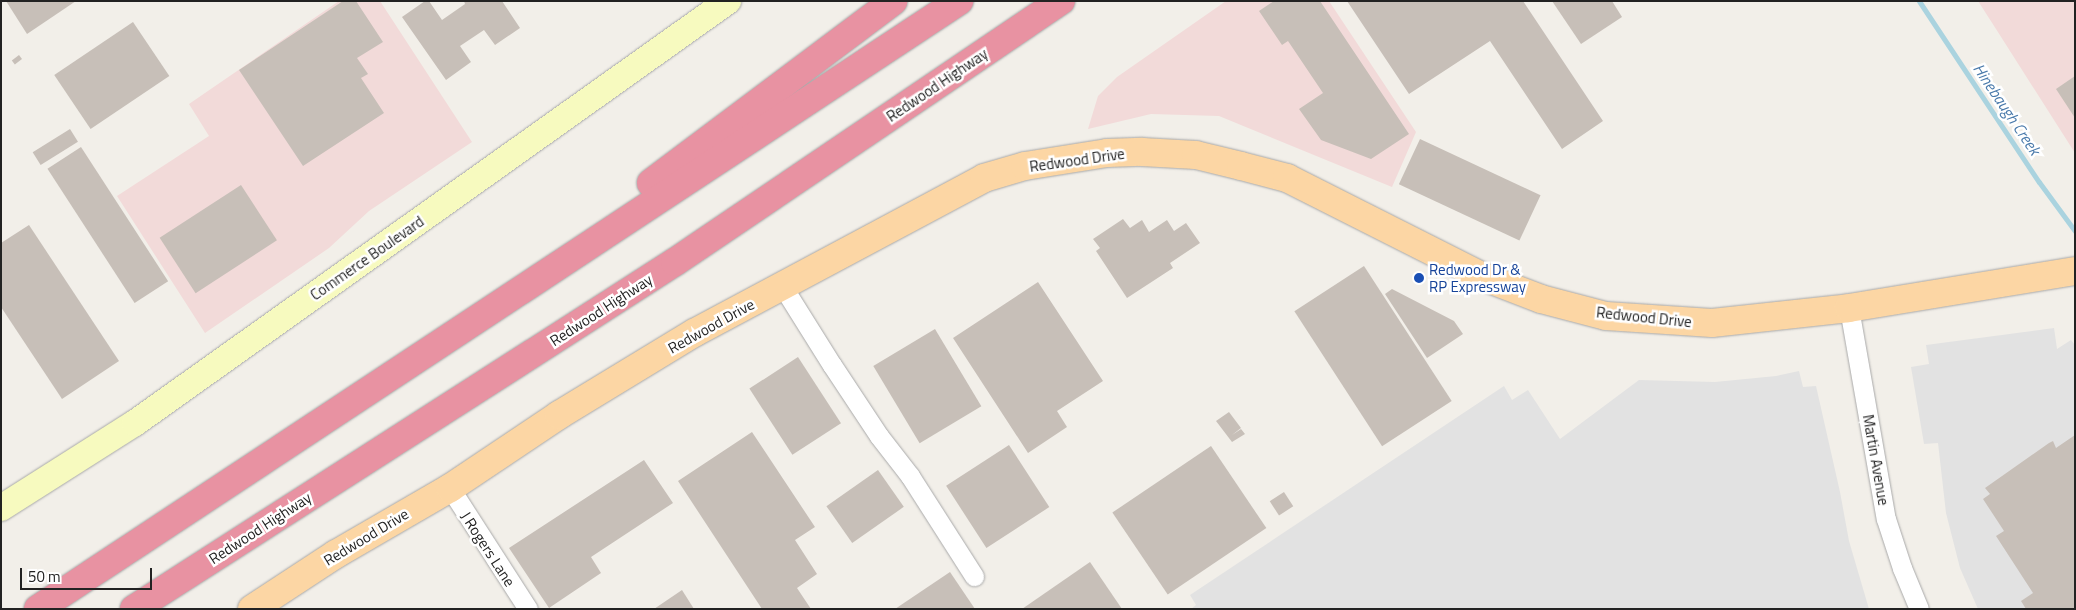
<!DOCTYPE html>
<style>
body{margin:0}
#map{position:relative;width:2076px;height:610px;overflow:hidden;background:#f2efe9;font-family:"Titillium Web",sans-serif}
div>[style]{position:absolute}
.commercial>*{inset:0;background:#f2dad9}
.parking>*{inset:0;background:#e2e2e2}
.stream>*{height:5px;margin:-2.5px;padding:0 2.5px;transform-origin:2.5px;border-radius:2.5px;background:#aad3df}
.building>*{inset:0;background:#c7bfb8;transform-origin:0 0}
.roads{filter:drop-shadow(0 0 1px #a9a9a9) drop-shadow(0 0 1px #a9a9a9)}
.street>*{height:19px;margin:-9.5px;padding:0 9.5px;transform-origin:9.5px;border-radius:9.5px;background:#fff}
.secondary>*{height:26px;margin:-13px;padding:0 13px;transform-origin:13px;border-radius:13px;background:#f7fabf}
.primary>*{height:28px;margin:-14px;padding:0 14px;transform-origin:14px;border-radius:14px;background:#fcd6a4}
.highway>*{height:28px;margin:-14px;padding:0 14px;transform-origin:14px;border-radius:14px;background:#e892a2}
.dots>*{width:14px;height:14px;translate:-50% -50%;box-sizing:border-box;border:2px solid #fff;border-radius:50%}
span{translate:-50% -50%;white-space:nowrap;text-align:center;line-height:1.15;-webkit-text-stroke:5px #fff;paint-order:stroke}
.street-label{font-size:15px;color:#222}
.transit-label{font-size:15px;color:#164399}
.left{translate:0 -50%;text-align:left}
.water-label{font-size:16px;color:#4a7aab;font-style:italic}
.frame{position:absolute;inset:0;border:2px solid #222;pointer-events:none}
.scale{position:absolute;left:20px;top:568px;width:132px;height:22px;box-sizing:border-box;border:2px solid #222;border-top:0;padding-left:6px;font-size:15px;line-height:18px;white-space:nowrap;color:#222;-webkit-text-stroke:4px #fff;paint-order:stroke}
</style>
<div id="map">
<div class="commercial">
<i style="clip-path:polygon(339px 1px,380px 1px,472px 142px,369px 211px,329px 248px,205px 333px,117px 196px,209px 136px,189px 104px)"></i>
<i style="clip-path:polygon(1226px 1px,1329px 1px,1416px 132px,1392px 187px,1219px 116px,1151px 114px,1088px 129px,1098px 96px,1117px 77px)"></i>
<i style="clip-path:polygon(1978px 1px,2075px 1px,2075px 153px,1996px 29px)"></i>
</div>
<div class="parking">
<i style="clip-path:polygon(2054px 328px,2057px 349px,2071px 340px,2075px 345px,2075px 609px,1978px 609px,1960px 568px,1946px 513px,1938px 443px,1924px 444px,1911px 367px,1929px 364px,1926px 345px)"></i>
<i style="clip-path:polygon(1799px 371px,1803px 387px,1816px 386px,1840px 492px,1849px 541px,1869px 609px,1191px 609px,1196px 605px,1190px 595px,1504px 386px,1512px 400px,1528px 390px,1560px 439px,1639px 380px,1715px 382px,1776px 376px)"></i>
</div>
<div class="stream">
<i style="left:1919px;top:1px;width:217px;rotate:56.5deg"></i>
<i style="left:2039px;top:182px;width:61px;rotate:53.7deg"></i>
</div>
<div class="building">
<i style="clip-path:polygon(6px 1px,76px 1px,27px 34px)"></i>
<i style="clip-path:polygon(343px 1px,356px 1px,383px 42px,357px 58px,368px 74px,361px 78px,384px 113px,303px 166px,239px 70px)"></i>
<i style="clip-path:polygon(425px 1px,429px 1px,442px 20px,465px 4px,464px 1px,502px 1px,520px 28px,495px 45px,484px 30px,460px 46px,471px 62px,446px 80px,402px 17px)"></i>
<i style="clip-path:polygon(1274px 1px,1320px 1px,1409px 134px,1371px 159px,1321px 140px,1299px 109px,1323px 93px,1288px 41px,1282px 45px,1259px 11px)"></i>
<i style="clip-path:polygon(1347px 1px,1523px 1px,1603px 121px,1562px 149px,1490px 41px,1409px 94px)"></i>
<i style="clip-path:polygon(1552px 1px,1612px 1px,1622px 17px,1581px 44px)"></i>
<i style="left:133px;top:22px;width:65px;height:95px;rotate:56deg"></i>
<i style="left:19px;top:55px;width:5px;height:9px;rotate:53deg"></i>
<i style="clip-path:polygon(2075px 76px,2075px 118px,2056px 89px)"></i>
<i style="left:70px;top:129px;width:15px;height:44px;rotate:58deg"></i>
<i style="left:1420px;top:139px;width:133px;height:50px;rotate:25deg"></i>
<i style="left:81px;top:147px;width:160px;height:40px;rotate:57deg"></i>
<i style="left:241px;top:185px;width:66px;height:97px;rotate:57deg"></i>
<i style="clip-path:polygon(1123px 219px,1130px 228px,1142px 220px,1149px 232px,1167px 220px,1174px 231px,1186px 223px,1200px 243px,1170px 263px,1173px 268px,1127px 298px,1096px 251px,1100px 248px,1093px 239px)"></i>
<i style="clip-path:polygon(29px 225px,119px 361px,62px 399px,1px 307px,1px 243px)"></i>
<i style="left:1364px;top:266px;width:161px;height:83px;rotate:57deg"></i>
<i style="clip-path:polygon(1038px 282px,1103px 381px,1057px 411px,1067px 427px,1028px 453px,953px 338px)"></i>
<i style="clip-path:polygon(1392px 289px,1454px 321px,1463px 334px,1427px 358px,1385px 294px)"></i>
<i style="left:935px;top:329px;width:90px;height:72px;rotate:59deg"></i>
<i style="left:798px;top:357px;width:79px;height:58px;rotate:57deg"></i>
<i style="clip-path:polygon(1229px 412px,1241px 428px,1232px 435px,1241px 429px,1245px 434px,1232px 442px,1216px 421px)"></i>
<i style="clip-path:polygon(752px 432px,815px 527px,795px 540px,817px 574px,797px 588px,811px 609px,762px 609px,678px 481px)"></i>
<i style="clip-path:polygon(2075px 435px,2075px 609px,2026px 609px,2021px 601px,2033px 593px,1996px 536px,2004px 531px,1983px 499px,1990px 494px,1985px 488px,2049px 443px,2053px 441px,2056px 448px)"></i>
<i style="left:1009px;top:445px;width:74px;height:75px;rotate:57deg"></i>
<i style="left:1211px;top:446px;width:99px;height:119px;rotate:56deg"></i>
<i style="clip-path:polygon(644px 460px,673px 503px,591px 557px,601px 573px,549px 608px,509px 548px)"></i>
<i style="left:878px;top:470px;width:45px;height:63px;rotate:55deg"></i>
<i style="left:1284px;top:492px;width:17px;height:17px;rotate:57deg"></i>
<i style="clip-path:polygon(1090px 562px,1122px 609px,1022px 609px)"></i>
<i style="clip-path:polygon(950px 572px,975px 609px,895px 609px)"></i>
<i style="clip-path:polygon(682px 590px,694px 609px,654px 609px)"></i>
</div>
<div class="roads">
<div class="street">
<i style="left:783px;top:287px;width:92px;rotate:57.9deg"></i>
<i style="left:832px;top:365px;width:85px;rotate:56.5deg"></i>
<i style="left:879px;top:436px;width:51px;rotate:52.2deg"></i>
<i style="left:910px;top:476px;width:119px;rotate:57.4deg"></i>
<i style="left:1849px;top:308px;width:214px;rotate:80.1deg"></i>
<i style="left:1886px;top:519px;width:52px;rotate:71.9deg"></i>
<i style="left:1902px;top:568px;width:44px;rotate:67.5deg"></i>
<i style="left:450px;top:488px;width:144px;rotate:57.2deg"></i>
</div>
<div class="secondary">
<i style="left:1px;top:508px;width:159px;rotate:-32.4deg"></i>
<i style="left:135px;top:423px;width:728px;rotate:-35.44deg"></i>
</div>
<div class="primary">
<i style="left:252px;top:609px;width:100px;rotate:-33.2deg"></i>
<i style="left:336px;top:554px;width:132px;rotate:-30.1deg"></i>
<i style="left:450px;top:488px;width:131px;rotate:-33.8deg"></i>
<i style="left:559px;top:415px;width:158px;rotate:-31.3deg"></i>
<i style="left:694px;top:333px;width:329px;rotate:-28.1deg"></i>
<i style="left:984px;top:178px;width:43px;rotate:-16.3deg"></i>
<i style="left:1025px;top:166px;width:83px;rotate:-9deg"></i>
<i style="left:1107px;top:153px;width:35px;rotate:-2deg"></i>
<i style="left:1142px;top:152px;width:54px;rotate:3.2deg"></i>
<i style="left:1196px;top:155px;width:46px;rotate:13.7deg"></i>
<i style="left:1241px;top:166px;width:48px;rotate:14.6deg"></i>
<i style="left:1287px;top:178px;width:217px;rotate:26.8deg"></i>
<i style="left:1481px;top:276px;width:64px;rotate:21deg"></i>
<i style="left:1541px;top:299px;width:67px;rotate:14.7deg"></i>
<i style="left:1606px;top:316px;width:106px;rotate:3.8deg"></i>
<i style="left:1712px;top:323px;width:138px;rotate:-6.2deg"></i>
<i style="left:1849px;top:308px;width:229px;rotate:-9.3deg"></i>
</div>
<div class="highway">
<i style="left:651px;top:183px;width:303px;rotate:-36.9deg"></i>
<i style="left:38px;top:609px;width:1104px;rotate:-33.43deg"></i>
<i style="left:134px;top:609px;width:643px;rotate:-32.68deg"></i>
<i style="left:675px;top:262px;width:466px;rotate:-34.1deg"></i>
</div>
</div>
<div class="dots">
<i style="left:1419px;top:278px;background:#1a4fb4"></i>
</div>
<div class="street-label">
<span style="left:937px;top:85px;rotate:-34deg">Redwood Highway</span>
<span style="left:1077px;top:160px;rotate:-8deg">Redwood Drive</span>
<span style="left:367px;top:258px;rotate:-35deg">Commerce Boulevard</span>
<span style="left:601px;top:310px;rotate:-33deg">Redwood Highway</span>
<span style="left:1644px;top:317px;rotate:6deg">Redwood Drive</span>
<span style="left:711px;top:326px;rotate:-29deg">Redwood Drive</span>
<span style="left:1876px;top:460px;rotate:80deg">Martin Avenue</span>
<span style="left:260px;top:528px;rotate:-33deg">Redwood Highway</span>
<span style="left:366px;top:537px;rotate:-31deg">Redwood Drive</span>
<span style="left:488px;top:549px;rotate:57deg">J Rogers Lane</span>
</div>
<div class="transit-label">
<span class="left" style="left:1429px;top:278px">Redwood Dr &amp;<br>RP Expressway</span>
</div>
<div class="water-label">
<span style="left:2007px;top:109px;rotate:56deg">Hinebaugh Creek</span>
</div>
<div class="frame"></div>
<div class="scale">50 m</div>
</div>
